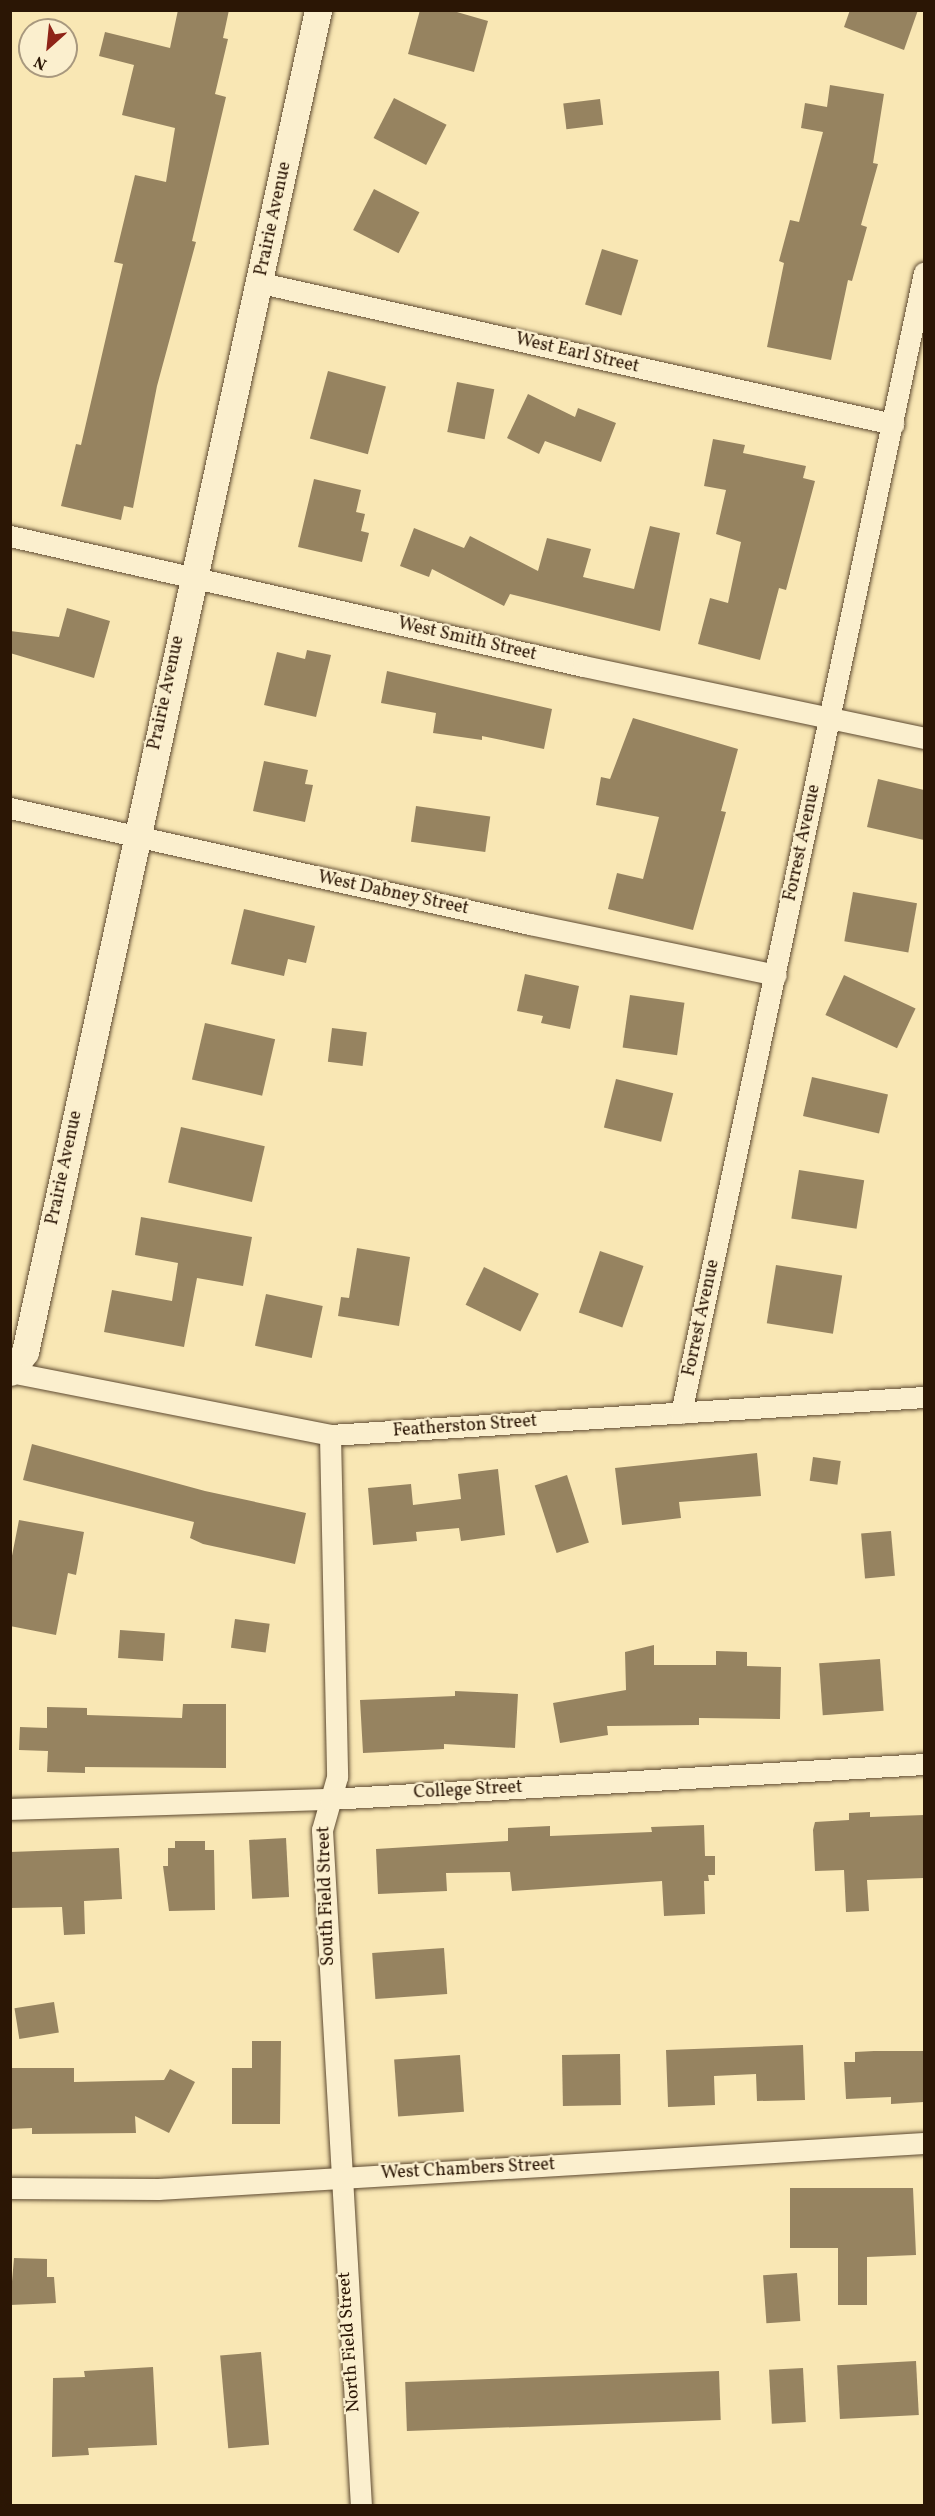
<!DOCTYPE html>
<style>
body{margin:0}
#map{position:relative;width:935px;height:2516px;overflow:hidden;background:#f9e7b4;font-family:Vollkorn,serif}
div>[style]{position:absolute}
.building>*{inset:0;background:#968360;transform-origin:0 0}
.roads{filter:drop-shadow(0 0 2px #5e4a31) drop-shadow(0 0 2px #5e4a31)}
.minor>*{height:21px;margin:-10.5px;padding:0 10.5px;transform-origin:10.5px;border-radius:10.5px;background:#fbefce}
.tertiary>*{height:27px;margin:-13.5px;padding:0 13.5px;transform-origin:13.5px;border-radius:13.5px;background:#fbefce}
span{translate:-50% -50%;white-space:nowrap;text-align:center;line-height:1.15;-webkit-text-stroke:4.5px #fbefce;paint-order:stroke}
.street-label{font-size:18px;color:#2b1605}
.frame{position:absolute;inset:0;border:12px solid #2b1605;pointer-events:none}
.north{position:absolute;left:18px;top:18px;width:60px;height:60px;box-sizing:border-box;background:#fbefce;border:2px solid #a8987e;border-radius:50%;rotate:207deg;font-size:16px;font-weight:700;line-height:24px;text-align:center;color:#2b1605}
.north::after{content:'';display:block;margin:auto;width:21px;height:27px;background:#8f2418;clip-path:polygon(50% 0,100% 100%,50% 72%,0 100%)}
</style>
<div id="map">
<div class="building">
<i style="clip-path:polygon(178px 10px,229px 10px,223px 38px,228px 39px,215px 94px,226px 97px,192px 241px,196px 242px,157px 386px,133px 508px,124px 506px,121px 520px,61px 506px,76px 444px,81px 445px,123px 264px,114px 262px,135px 175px,166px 182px,175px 128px,122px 115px,134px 65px,99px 56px,105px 32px,170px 48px)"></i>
<i style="clip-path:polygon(420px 10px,450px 10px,488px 21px,474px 72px,408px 54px)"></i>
<i style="clip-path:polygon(850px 10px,918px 10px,904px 50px,844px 27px)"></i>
<i style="clip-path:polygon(830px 85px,884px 94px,873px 163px,878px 164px,861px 225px,867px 227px,852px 281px,848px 280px,831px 360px,767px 347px,784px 263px,779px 261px,790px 220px,799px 222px,823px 132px,801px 128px,805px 103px,827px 107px)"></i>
<i style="left:394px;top:98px;width:59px;height:45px;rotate:27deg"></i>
<i style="left:600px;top:99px;width:26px;height:37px;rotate:83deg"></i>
<i style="left:374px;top:189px;width:51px;height:46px;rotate:27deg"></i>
<i style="left:602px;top:249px;width:38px;height:58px;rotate:17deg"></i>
<i style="left:328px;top:371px;width:60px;height:70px;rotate:15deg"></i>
<i style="left:457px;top:382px;width:38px;height:51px;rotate:11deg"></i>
<i style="clip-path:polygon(528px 394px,575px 417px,578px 408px,616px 423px,601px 462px,545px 441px,539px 454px,507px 438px)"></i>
<i style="clip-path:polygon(713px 439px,745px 445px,743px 453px,806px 466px,803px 478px,815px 481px,786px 590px,779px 588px,760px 660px,698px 644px,710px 598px,728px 603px,741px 542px,716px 534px,726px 490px,704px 486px)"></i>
<i style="clip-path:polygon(314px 479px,361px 490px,356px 512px,365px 514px,361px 531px,369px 533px,362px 562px,298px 547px)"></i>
<i style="clip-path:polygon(650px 526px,680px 533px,660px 631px,510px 594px,504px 606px,432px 569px,429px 577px,400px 566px,414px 528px,464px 548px,470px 536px,538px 571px,547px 538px,591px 549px,583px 577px,634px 589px)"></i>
<i style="clip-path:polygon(67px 608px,110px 621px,94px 678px,10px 653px,10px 631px,59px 637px)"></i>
<i style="clip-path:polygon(307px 650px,331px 655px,316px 717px,264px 705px,277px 652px,305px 659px)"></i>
<i style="clip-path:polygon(387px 671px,552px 709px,544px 749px,482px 736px,482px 740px,433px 733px,436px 713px,381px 703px)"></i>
<i style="clip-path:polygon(633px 718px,738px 749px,721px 811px,726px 812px,693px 930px,608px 909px,617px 873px,643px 879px,659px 817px,596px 805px,601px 777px,610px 779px)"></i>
<i style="clip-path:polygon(264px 761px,308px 770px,305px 784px,313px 785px,305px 822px,253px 811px)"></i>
<i style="clip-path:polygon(878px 779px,924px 790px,924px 840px,867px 827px)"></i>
<i style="left:416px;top:806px;width:75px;height:36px;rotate:8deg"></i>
<i style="left:853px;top:892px;width:65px;height:50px;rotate:10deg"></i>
<i style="clip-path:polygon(244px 909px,315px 926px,306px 963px,288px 959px,284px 976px,231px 964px)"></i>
<i style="clip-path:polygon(525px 974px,579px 986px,570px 1029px,541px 1023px,543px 1016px,517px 1011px)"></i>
<i style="left:844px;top:975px;width:79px;height:44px;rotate:25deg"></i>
<i style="left:630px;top:995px;width:55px;height:53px;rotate:8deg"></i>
<i style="left:205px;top:1023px;width:72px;height:58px;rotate:13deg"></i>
<i style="left:332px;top:1028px;width:35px;height:34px;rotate:7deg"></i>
<i style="left:812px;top:1077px;width:78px;height:40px;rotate:13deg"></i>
<i style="left:616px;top:1079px;width:59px;height:50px;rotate:14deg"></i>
<i style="left:181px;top:1127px;width:86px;height:57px;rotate:13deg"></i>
<i style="left:799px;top:1170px;width:66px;height:49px;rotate:9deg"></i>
<i style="clip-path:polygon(141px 1217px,252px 1237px,243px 1286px,197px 1278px,184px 1347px,104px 1332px,112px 1290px,172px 1301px,178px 1263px,135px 1255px)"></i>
<i style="clip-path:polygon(357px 1248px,410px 1257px,399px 1326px,338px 1316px,341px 1297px,349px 1298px)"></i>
<i style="left:600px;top:1251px;width:46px;height:65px;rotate:19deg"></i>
<i style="left:776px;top:1265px;width:67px;height:59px;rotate:9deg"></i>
<i style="left:484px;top:1267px;width:61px;height:42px;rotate:26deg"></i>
<i style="left:266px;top:1294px;width:58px;height:53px;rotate:12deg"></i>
<i style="clip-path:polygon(32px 1444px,205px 1491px,306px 1513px,295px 1564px,203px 1544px,190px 1538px,194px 1522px,23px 1480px)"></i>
<i style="clip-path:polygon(757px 1453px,761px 1496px,679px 1502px,681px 1518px,622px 1525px,615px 1468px)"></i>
<i style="left:813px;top:1457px;width:28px;height:24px;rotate:8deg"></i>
<i style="clip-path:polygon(498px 1469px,505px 1535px,461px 1541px,459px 1528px,416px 1532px,417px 1541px,373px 1545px,368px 1488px,411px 1484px,413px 1505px,461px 1499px,458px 1474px)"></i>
<i style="left:567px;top:1475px;width:71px;height:34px;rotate:72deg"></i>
<i style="clip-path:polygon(19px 1520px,84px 1532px,76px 1575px,68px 1573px,56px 1635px,10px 1626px,10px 1566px)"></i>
<i style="left:891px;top:1531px;width:45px;height:30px;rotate:85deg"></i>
<i style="left:235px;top:1619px;width:35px;height:29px;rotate:8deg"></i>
<i style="left:120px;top:1630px;width:45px;height:28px;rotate:4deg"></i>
<i style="clip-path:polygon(654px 1645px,654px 1665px,716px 1665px,716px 1651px,747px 1652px,747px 1666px,781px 1667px,780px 1719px,699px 1718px,699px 1725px,607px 1726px,608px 1735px,560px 1743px,553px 1703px,626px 1690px,625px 1652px)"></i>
<i style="left:880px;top:1659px;width:52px;height:61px;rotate:86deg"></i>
<i style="clip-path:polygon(455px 1691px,518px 1694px,515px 1748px,444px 1744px,444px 1749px,363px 1753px,360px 1700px,455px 1696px)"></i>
<i style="clip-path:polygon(183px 1704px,226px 1704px,226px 1768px,85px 1767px,85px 1773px,47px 1772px,48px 1751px,19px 1750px,20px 1727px,47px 1728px,47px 1707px,87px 1708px,87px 1715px,182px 1718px)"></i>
<i style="clip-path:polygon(870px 1812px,870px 1817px,924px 1815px,924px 1878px,867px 1880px,869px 1911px,846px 1912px,844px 1870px,815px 1871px,813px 1830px,815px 1822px,849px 1820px,849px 1813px)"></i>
<i style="clip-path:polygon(704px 1825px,705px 1856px,715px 1856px,715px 1875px,708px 1875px,709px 1881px,704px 1881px,705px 1914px,664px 1916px,662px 1881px,512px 1891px,510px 1872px,446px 1873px,447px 1891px,378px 1894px,376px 1849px,508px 1841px,508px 1828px,550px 1826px,550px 1836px,652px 1832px,651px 1827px)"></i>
<i style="left:286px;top:1838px;width:59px;height:37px;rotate:87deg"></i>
<i style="clip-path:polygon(175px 1841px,205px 1841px,205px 1850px,214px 1850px,215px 1910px,169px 1911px,163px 1866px,168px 1866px,168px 1848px,175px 1848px)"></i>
<i style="clip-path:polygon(119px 1848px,122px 1899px,84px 1901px,85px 1934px,64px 1935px,62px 1907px,10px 1908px,10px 1852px)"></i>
<i style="left:444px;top:1948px;width:46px;height:72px;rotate:86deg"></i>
<i style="left:54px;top:2002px;width:31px;height:40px;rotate:81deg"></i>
<i style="clip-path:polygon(252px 2041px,281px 2041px,280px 2124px,232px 2124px,232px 2068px,252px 2068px)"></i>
<i style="clip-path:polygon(803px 2045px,805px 2100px,757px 2101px,756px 2074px,714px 2076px,715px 2105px,668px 2107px,666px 2050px)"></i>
<i style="clip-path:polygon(874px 2051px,924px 2051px,924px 2102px,891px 2104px,891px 2097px,846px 2099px,844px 2062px,855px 2062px,855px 2052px)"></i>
<i style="left:620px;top:2054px;width:51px;height:58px;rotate:89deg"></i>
<i style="left:460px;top:2055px;width:57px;height:66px;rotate:86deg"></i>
<i style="clip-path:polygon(10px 2068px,74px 2068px,74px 2082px,164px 2080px,170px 2069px,195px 2082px,169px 2133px,135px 2116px,136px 2133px,32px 2134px,32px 2128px,10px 2129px)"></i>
<i style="clip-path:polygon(790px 2188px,913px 2188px,916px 2255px,867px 2257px,867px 2305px,838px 2305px,838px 2248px,790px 2248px)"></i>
<i style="clip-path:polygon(14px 2258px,47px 2259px,47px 2277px,54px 2277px,56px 2303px,10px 2305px)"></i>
<i style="left:797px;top:2273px;width:48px;height:34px;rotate:86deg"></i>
<i style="left:261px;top:2352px;width:93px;height:41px;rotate:85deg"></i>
<i style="left:916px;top:2361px;width:54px;height:79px;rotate:87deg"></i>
<i style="clip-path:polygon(153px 2367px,157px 2445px,88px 2448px,89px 2455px,52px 2457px,53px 2378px,85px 2377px,84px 2371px)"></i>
<i style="left:803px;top:2368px;width:54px;height:34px;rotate:87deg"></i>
<i style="left:719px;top:2371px;width:49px;height:314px;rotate:88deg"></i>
</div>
<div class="roads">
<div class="minor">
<i style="left:261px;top:283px;width:648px;rotate:12.58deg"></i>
<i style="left:10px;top:536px;width:588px;rotate:12.78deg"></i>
<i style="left:583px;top:666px;width:349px;rotate:11.9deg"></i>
<i style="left:10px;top:808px;width:533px;rotate:12.58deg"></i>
<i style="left:530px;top:924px;width:251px;rotate:11.7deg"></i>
<i style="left:10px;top:1372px;width:326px;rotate:11.1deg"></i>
<i style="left:330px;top:1435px;width:595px;rotate:-3.66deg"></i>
<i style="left:681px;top:1413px;width:1166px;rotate:-77.97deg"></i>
<i style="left:330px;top:1435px;width:342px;rotate:88.8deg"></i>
<i style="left:337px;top:1777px;width:55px;rotate:105.8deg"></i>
<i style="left:322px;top:1830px;width:677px;rotate:86.7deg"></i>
<i style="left:10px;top:1809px;width:320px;rotate:-1.8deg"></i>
<i style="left:330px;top:1799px;width:595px;rotate:-3.37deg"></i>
<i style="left:10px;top:2188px;width:148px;rotate:0.4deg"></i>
<i style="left:158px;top:2189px;width:767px;rotate:-3.44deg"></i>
</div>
<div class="tertiary">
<i style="left:10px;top:1372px;width:25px;rotate:-53deg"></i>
<i style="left:25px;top:1352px;width:1374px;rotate:-77.68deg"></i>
</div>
</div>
<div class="street-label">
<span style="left:274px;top:219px;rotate:-78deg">Prairie Avenue</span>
<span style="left:577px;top:354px;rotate:13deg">West Earl Street</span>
<span style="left:467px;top:640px;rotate:13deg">West Smith Street</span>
<span style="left:167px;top:693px;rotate:-78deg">Prairie Avenue</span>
<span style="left:803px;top:843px;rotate:-78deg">Forrest Avenue</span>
<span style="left:393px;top:894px;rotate:12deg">West Dabney Street</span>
<span style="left:65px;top:1168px;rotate:-78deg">Prairie Avenue</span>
<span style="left:702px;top:1318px;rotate:-78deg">Forrest Avenue</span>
<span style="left:465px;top:1427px;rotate:-4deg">Featherston Street</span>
<span style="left:468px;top:1791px;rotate:-3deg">College Street</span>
<span style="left:327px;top:1896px;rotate:-92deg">South Field Street</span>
<span style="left:468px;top:2170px;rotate:-3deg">West Chambers Street</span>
<span style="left:350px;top:2342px;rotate:-94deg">North Field Street</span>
</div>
<div class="frame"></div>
<div class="north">N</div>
</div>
